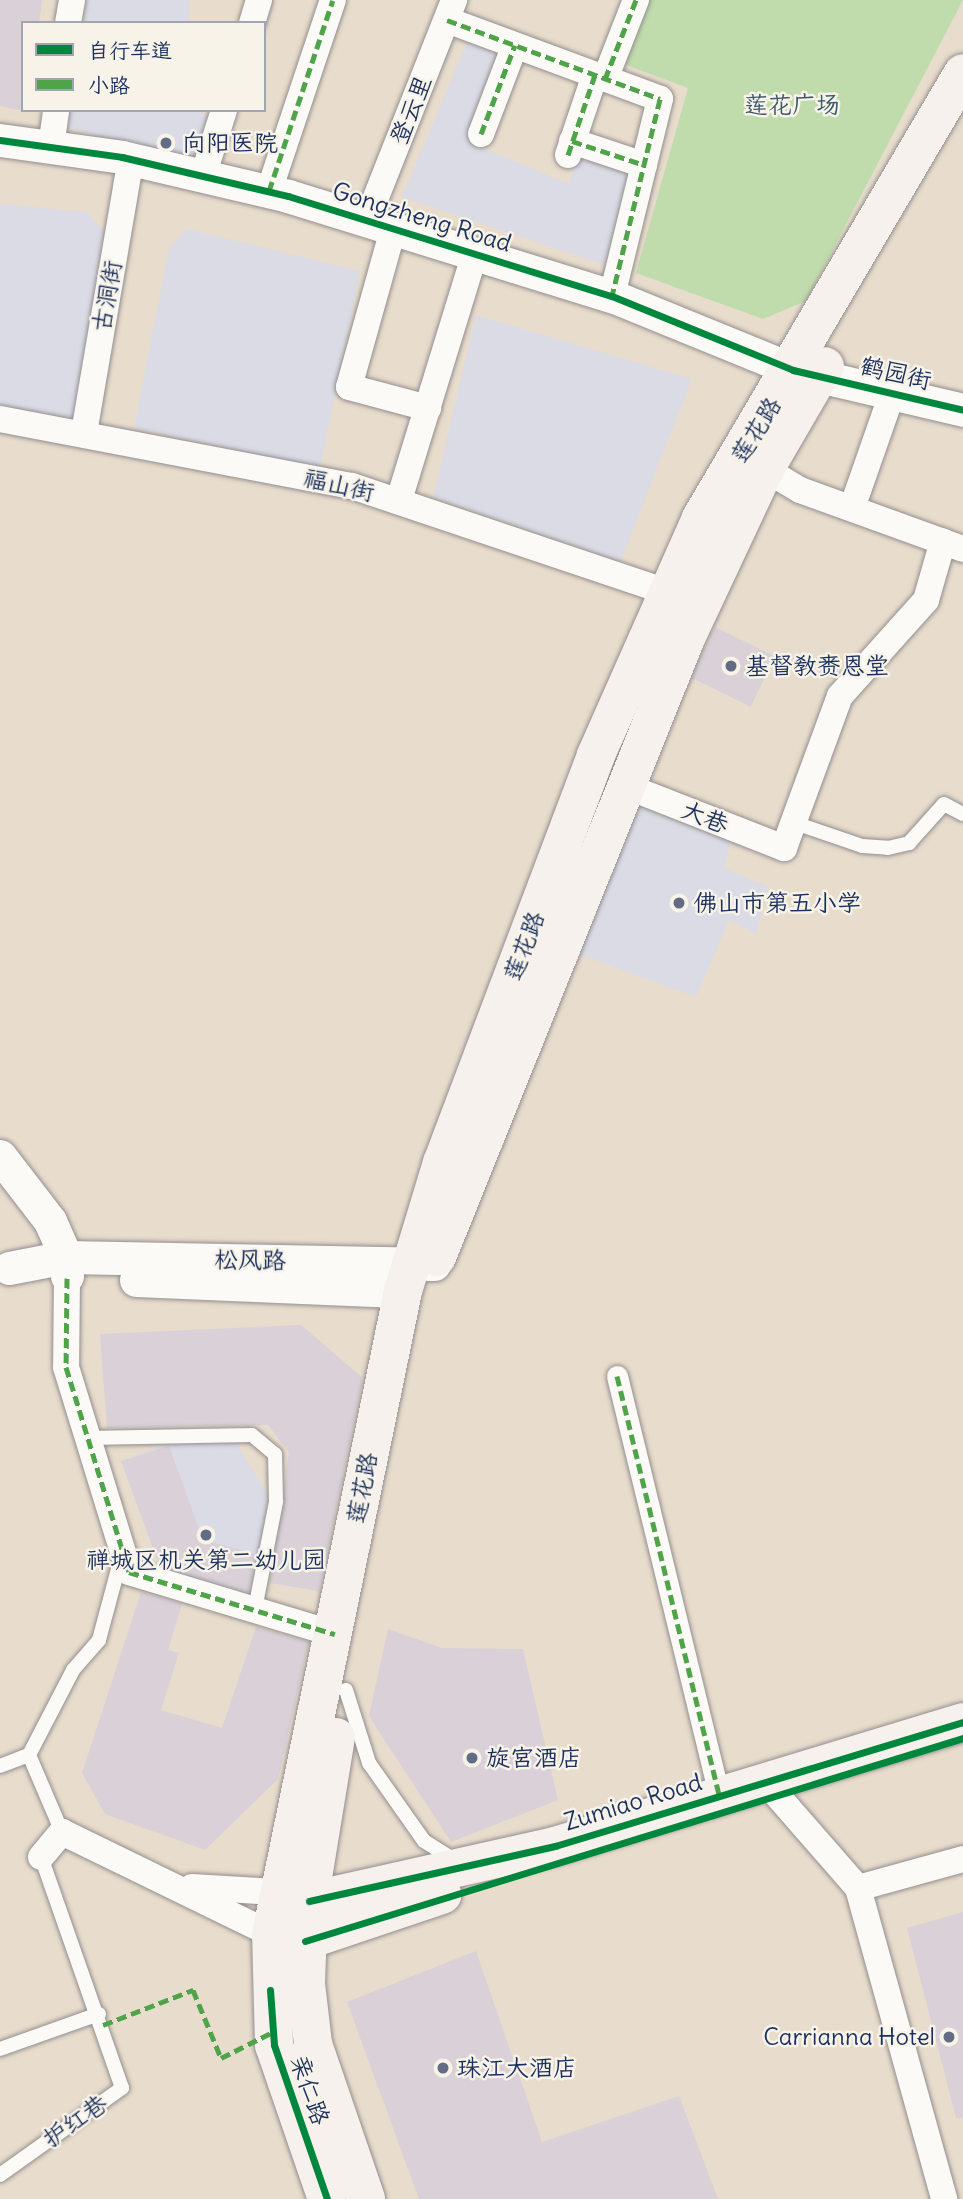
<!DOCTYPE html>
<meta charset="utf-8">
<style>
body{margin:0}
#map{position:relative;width:963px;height:2199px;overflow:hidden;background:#e8dccc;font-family:Delius,"LXGW WenKai TC",sans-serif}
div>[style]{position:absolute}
.built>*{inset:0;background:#dbdbe5;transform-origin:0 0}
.green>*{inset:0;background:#c0dcac}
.building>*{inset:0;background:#d9d1d7;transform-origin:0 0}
.roads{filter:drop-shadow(0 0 2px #928f8f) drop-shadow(0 0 2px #928f8f)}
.service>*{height:14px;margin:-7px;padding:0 7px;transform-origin:7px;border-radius:7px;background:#fcfaf7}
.pedestrian>*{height:21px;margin:-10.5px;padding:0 10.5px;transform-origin:10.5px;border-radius:10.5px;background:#fcfaf7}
.minor>*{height:26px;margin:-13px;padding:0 13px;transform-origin:13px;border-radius:13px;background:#fcfaf7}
.tertiary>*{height:33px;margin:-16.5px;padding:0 16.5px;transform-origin:16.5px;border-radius:16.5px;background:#fcfaf7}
.secondary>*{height:38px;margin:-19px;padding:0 19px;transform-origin:19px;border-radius:19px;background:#f6f1ed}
.quiet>*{height:5px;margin-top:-2.5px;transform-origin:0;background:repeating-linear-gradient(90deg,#4fa44a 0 10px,transparent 0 15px)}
.cycleway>*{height:7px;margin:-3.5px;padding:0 3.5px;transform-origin:3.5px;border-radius:3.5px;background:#00873e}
.dots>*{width:19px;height:19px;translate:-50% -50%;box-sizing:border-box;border:4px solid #f7f3e8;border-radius:50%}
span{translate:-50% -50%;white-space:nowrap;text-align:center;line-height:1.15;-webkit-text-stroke:5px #f7f3e8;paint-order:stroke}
.park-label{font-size:24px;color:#3c5a6b}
.street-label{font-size:24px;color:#1b2f5e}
.poi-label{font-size:24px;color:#1b2f5e}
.left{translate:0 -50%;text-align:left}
.right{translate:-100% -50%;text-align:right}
.legend{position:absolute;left:21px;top:21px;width:245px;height:91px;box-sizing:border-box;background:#f7f3e8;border:2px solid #9fa5b1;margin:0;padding:9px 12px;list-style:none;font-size:21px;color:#1b2f5e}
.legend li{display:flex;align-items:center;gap:14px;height:35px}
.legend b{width:35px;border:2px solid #9fa5b1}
</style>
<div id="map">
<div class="built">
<i style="left:85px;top:0;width:104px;height:23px"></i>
<i style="clip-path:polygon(468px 40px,500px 57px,474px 144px,569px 184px,579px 150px,635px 168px,611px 267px,402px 197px)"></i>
<i style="clip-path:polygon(70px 110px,196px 110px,209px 117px,196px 158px,67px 128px)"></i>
<i style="clip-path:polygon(0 204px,87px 212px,104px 232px,78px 422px,0 409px)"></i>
<i style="clip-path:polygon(187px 229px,360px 271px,320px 468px,134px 428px,169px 248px)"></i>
<i style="clip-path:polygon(476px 315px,692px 379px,620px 563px,433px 497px)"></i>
<i style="clip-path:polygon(635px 799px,733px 832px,724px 868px,769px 887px,756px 934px,729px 920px,696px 997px,575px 953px)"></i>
<i style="clip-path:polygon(168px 1443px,236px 1443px,268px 1495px,253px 1598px,162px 1572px,121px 1461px)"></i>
</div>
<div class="green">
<i style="clip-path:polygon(641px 0,963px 0,806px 301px,763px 319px,636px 273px,688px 88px,618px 62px)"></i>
</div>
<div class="building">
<i style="clip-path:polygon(0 0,42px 0,39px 23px,23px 23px,23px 111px,0 106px)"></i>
<i style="left:715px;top:627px;width:67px;height:56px;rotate:26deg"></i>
<i style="clip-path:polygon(301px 1325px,363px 1378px,319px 1591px,270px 1583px,289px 1452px,268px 1425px,107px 1428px,100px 1334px)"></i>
<i style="clip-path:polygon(169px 1446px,203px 1540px,256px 1554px,249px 1592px,159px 1564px,121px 1461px)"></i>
<i style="clip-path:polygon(141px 1592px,182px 1604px,168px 1650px,179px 1653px,161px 1710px,222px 1728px,256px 1627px,309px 1642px,278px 1779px,205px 1850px,105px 1814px,82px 1773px)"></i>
<i style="clip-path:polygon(388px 1629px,442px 1648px,523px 1649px,558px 1800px,451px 1842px,369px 1716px)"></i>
<i style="clip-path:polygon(963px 1912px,963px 2118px,956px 2118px,907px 1928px)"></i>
<i style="clip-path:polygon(476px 1951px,542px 2142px,679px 2096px,718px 2199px,419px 2199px,347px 2002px)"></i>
</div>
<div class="roads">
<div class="service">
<i style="left:795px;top:823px;width:71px;rotate:18.9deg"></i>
<i style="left:862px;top:846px;width:26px;rotate:4deg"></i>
<i style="left:888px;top:848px;width:22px;rotate:-13deg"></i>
<i style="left:909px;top:843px;width:52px;rotate:-48.1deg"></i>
<i style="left:944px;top:804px;width:21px;rotate:28deg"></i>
<i style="left:86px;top:1438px;width:166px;rotate:-1deg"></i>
<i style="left:252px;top:1435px;width:30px;rotate:40deg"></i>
<i style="left:275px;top:1454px;width:48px;rotate:88.8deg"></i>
<i style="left:276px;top:1502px;width:109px;rotate:101.1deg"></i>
<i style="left:346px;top:1690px;width:77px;rotate:72.5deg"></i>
<i style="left:369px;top:1763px;width:95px;rotate:54.8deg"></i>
<i style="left:424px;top:1841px;width:36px;rotate:32deg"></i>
<i style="left:0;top:1766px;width:31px;rotate:-21deg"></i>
<i style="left:62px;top:1832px;width:84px;rotate:-113.2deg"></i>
<i style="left:29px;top:1755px;width:96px;rotate:-62.6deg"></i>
<i style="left:73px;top:1670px;width:40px;rotate:-49deg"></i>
<i style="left:99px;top:1640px;width:85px;rotate:-75deg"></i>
<i style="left:0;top:2049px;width:105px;rotate:-19.5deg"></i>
<i style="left:0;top:2175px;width:150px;rotate:-35.5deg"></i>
<i style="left:122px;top:2088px;width:245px;rotate:-109.3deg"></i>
</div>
<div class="pedestrian">
<i style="left:617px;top:1376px;width:432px;rotate:76.3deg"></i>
</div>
<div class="minor">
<i style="left:447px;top:20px;width:227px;rotate:20.3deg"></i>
<i style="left:660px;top:99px;width:203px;rotate:103.7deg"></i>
<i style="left:68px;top:23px;width:23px;rotate:-80deg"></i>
<i style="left:252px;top:23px;width:24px;rotate:-73deg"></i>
<i style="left:605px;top:79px;width:85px;rotate:-68.6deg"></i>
<i style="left:481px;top:134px;width:95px;rotate:-69.1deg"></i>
<i style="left:572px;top:141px;width:76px;rotate:18.4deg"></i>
<i style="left:51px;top:147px;width:37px;rotate:-82deg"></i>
<i style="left:568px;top:155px;width:84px;rotate:-71.4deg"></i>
<i style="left:203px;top:176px;width:69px;rotate:-72.3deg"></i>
<i style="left:269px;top:191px;width:201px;rotate:-71.5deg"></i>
<i style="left:367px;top:220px;width:237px;rotate:-68.4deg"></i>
<i style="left:394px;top:226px;width:167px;rotate:105.6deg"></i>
<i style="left:349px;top:387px;width:82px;rotate:14.9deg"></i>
<i style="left:0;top:419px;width:358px;rotate:10.8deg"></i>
<i style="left:352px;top:486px;width:332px;rotate:18.6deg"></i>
<i style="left:84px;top:433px;width:278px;rotate:-80.3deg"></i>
<i style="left:765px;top:469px;width:41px;rotate:31deg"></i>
<i style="left:800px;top:490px;width:173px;rotate:19.9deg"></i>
<i style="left:399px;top:500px;width:258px;rotate:-72.9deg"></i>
<i style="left:852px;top:508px;width:124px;rotate:-70.7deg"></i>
<i style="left:626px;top:786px;width:170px;rotate:21.4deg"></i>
<i style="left:784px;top:848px;width:162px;rotate:-69.8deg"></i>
<i style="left:840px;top:696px;width:129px;rotate:-48.1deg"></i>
<i style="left:926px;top:600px;width:61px;rotate:-73.9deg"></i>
<i style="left:67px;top:1278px;width:89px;rotate:90.6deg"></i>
<i style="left:66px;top:1367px;width:214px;rotate:72.9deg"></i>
<i style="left:129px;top:1572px;width:215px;rotate:16.8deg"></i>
<i style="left:776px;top:1794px;width:125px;rotate:48.9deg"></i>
<i style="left:858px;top:1888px;width:323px;rotate:74.5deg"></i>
<i style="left:41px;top:1857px;width:33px;rotate:-50deg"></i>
<i style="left:62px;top:1832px;width:233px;rotate:26deg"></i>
<i style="left:192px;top:1887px;width:84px;rotate:3.4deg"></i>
<i style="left:858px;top:1888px;width:109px;rotate:-15.4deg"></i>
</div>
<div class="tertiary">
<i style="left:0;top:140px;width:123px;rotate:7.9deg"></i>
<i style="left:122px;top:157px;width:171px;rotate:13.2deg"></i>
<i style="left:288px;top:196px;width:339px;rotate:17.2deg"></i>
<i style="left:612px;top:296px;width:196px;rotate:22.2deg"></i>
<i style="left:793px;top:370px;width:175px;rotate:13.2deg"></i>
<i style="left:0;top:1156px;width:82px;rotate:52.4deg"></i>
<i style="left:50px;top:1221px;width:39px;rotate:66deg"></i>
<i style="left:66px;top:1257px;width:19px;rotate:87deg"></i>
<i style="left:9px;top:1268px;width:58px;rotate:-10.9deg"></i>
<i style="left:66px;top:1257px;width:368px;rotate:1.1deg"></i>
<i style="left:136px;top:1280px;width:267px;rotate:2.4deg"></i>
</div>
<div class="secondary">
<i style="left:437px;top:1257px;width:667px;rotate:-68.09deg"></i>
<i style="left:686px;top:638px;width:187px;rotate:-64.9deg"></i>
<i style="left:765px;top:469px;width:119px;rotate:-59.8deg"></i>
<i style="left:336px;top:1737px;width:166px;rotate:99.3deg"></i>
<i style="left:309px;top:1901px;width:83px;rotate:92.1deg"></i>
<i style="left:306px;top:1984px;width:60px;rotate:83.3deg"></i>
<i style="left:313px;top:2044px;width:164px;rotate:71.1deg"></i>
<i style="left:287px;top:1895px;width:23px;rotate:15deg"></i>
<i style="left:309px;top:1901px;width:252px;rotate:-12.6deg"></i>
<i style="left:555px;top:1846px;width:426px;rotate:-16.9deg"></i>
<i style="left:305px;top:1941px;width:145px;rotate:-18.6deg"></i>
<i style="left:327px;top:2199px;width:163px;rotate:-109deg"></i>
<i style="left:274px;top:2045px;width:111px;rotate:-91.5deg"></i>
<i style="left:271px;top:1934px;width:656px;rotate:-78.4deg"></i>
<i style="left:403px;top:1291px;width:134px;rotate:-73.1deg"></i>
<i style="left:442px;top:1163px;width:436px;rotate:-69.3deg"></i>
<i style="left:596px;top:755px;width:259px;rotate:-66.1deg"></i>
<i style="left:701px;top:518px;width:516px;rotate:-59.51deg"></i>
</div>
</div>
<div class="quiet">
<i style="left:447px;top:20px;width:227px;rotate:20.3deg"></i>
<i style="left:660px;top:99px;width:203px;rotate:103.7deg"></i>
<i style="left:605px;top:79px;width:85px;rotate:-68.6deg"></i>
<i style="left:481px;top:134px;width:95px;rotate:-69.1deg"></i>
<i style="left:572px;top:141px;width:76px;rotate:18.4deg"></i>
<i style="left:568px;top:155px;width:84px;rotate:-71.4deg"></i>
<i style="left:269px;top:191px;width:201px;rotate:-71.5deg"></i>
<i style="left:67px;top:1278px;width:89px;rotate:90.6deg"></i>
<i style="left:66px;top:1367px;width:214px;rotate:72.9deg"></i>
<i style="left:129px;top:1572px;width:215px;rotate:16.8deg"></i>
<i style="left:617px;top:1376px;width:432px;rotate:76.3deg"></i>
<i style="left:103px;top:2025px;width:97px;rotate:-21.3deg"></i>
<i style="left:193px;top:1990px;width:74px;rotate:67.6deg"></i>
<i style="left:221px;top:2058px;width:58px;rotate:-26.6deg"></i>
</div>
<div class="cycleway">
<i style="left:0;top:140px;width:123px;rotate:7.9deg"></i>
<i style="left:122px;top:157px;width:171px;rotate:13.2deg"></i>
<i style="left:288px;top:196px;width:339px;rotate:17.2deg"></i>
<i style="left:612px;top:296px;width:196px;rotate:22.2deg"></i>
<i style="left:793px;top:370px;width:175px;rotate:13.2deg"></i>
<i style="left:309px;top:1901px;width:252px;rotate:-12.6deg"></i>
<i style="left:555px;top:1846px;width:426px;rotate:-16.9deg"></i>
<i style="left:305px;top:1941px;width:689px;rotate:-17.15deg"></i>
<i style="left:270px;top:1990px;width:55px;rotate:85.8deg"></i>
<i style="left:274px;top:2045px;width:163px;rotate:71deg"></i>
</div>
<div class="dots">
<i style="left:166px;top:143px;background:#636c84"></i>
<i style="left:731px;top:666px;background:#636c84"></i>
<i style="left:679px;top:903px;background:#636c84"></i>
<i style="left:206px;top:1535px;background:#636c84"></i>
<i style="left:472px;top:1758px;background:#636c84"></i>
<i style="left:949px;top:2037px;background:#636c84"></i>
<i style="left:443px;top:2068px;background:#636c84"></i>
</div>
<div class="park-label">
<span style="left:792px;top:105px">莲花广场</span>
</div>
<div class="street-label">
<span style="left:411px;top:110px;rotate:-68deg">登云里</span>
<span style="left:422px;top:217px;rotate:17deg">Gongzheng Road</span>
<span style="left:107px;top:296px;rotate:-80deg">古洞街</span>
<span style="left:896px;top:373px;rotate:13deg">鹤园街</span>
<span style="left:756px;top:430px;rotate:-58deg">莲花路</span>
<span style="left:339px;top:485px;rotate:13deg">福山街</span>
<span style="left:705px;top:817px;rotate:21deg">大巷</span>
<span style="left:524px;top:946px;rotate:-69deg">莲花路</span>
<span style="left:250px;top:1260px;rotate:1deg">松风路</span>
<span style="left:362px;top:1488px;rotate:-79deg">莲花路</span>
<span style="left:633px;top:1802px;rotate:-17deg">Zumiao Road</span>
<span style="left:310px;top:2090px;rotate:71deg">亲仁路</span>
<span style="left:75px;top:2121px;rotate:-35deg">护红巷</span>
</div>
<div class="poi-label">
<span class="left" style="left:182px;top:143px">向阳医院</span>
<span class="left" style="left:745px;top:666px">基督教赉恩堂</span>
<span class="left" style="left:693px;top:903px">佛山市第五小学</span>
<span style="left:206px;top:1560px">禅城区机关第二幼儿园</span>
<span class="left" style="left:486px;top:1758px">旋宫酒店</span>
<span class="right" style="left:935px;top:2037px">Carrianna Hotel</span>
<span class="left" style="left:457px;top:2068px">珠江大酒店</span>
</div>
<ul class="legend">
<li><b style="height:9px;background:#00873e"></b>自行车道</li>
<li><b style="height:9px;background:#4fa44a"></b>小路</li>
</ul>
</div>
